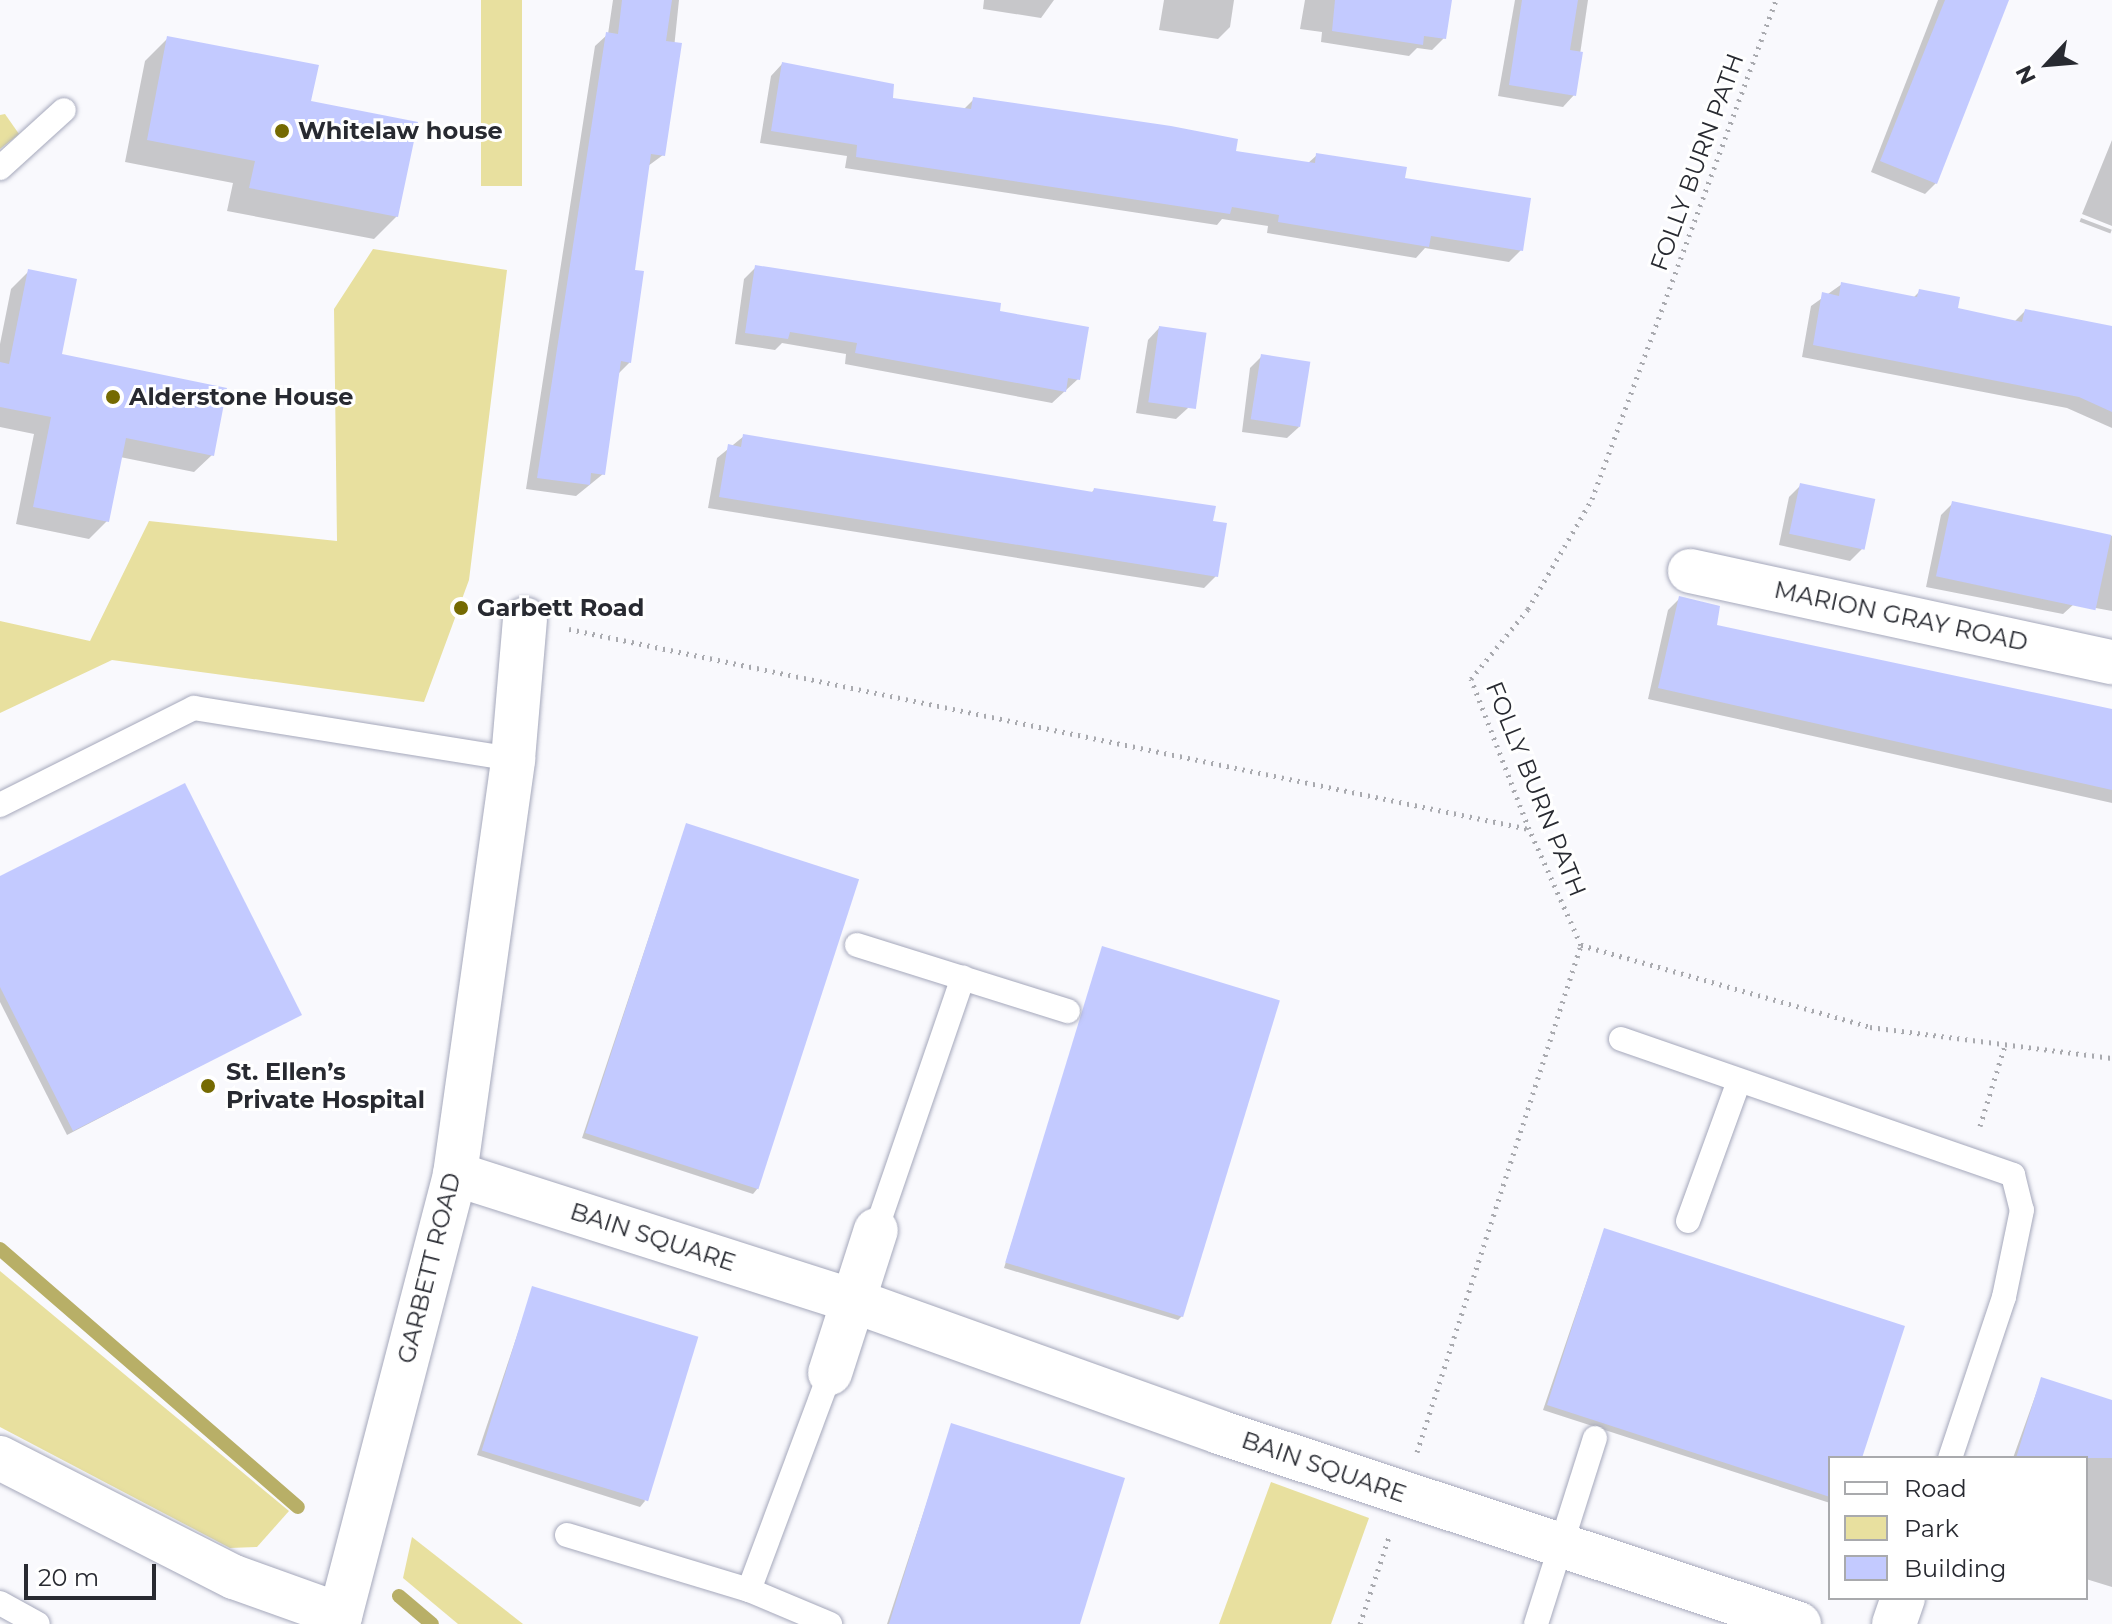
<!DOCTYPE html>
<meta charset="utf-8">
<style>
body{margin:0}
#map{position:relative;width:2112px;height:1624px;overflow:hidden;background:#f9f9fd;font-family:Montserrat,sans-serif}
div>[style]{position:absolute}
.green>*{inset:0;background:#e8e09f;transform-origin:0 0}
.shadow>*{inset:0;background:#0003;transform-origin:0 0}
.stream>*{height:14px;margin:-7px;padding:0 7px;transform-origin:7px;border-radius:7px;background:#b8af67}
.building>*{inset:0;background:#c3caff;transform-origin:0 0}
.path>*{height:5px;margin-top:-2.5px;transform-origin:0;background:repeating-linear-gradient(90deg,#a9aaaf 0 2px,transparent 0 8px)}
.roads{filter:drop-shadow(0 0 2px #a5a8bb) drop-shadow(0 0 2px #a5a8bb)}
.lane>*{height:24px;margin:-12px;padding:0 12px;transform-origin:12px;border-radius:12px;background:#fff}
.street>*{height:44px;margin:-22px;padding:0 22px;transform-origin:22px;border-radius:22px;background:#fff}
.dots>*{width:22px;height:22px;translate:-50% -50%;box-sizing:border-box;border:4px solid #fff;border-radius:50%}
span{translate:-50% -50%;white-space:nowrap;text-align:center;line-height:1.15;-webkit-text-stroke:6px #fff;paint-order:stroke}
.poi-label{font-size:24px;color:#282a31;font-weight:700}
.left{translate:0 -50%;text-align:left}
.street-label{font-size:24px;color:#282a31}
.legend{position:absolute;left:1828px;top:1456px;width:260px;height:144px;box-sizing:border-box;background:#fff;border:2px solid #a9aaad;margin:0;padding:10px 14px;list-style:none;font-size:24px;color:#282a31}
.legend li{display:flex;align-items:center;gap:16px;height:40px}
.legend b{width:40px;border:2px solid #a9aaad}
.north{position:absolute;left:2008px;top:24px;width:80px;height:80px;-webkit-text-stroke:6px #fff;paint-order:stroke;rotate:244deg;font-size:22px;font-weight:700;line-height:32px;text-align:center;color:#282a31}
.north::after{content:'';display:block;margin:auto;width:28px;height:36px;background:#282a31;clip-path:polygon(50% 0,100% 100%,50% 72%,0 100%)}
.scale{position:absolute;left:24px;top:1564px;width:132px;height:36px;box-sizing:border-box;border:4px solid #282a31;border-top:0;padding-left:10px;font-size:24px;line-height:28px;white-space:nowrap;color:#282a31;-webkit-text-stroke:6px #fff;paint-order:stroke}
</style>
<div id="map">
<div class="green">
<i style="left:481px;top:0;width:41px;height:186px"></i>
<i style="clip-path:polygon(5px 114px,19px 134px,0 149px,0 115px)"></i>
<i style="clip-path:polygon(373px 249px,507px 270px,469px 580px,424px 702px,112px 660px,0 713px,0 621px,90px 641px,149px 521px,337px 541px,334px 309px)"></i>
<i style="clip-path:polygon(0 1271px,289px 1511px,257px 1547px,230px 1548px,0 1427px)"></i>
<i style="clip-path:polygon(1271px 1482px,1369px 1518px,1331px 1624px,1219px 1624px)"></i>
<i style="clip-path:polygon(412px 1537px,523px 1624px,458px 1624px,403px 1578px)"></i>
</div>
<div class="shadow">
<i style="clip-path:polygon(613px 0,679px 0,663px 155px,648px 166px,632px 272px,630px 362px,617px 375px,603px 474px,576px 496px,526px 489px,595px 46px,608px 34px)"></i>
<i style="clip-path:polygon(984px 0,1054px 0,1041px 18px,983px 9px)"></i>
<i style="clip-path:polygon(1164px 0,1234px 0,1230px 27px,1218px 39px,1159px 30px)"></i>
<i style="clip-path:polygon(1305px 0,1450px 0,1444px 38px,1432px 50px,1417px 48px,1409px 56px,1321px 42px,1322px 32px,1300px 29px)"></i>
<i style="clip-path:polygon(1515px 0,1588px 0,1574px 95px,1563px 107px,1498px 96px)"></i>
<i style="clip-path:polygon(1938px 0,2006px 0,1936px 183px,1925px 194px,1871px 172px)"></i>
<i style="clip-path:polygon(168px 38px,309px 102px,397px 216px,374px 239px,227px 211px,233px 183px,125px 162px,145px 61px)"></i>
<i style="clip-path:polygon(782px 64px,890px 100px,963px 110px,974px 99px,1234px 153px,1307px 164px,1317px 155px,1403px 179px,1521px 250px,1509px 262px,1425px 248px,1416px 258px,1267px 233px,1268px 226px,1222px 219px,1217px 225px,845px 168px,847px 156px,760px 143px,771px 76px)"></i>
<i style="clip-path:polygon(2112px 140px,2112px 226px,2082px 214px)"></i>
<i style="left:2081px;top:218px;width:33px;height:4px;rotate:21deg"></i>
<i style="clip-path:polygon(756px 267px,1078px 379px,1052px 403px,845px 364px,846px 354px,782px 343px,775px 350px,735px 344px,744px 279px)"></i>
<i style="clip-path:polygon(29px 271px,60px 356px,212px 455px,194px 472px,120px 457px,107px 521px,89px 539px,16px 524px,34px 434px,0 427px,0 344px,11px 289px)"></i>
<i style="clip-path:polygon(1842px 284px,1913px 298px,1919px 292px,1955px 310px,2014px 322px,2025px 311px,2112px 332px,2112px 428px,2067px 408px,1802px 357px,1811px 306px)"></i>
<i style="clip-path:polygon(1159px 328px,1188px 408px,1176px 419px,1136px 413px,1148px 340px)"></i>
<i style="clip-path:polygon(1262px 356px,1299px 427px,1287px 438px,1242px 432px,1250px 368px)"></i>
<i style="clip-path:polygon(744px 436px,1090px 494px,1094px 490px,1211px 522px,1216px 576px,1204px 588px,708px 508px,717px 458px)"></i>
<i style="clip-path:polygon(1801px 485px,1862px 549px,1850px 561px,1779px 545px,1789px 497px)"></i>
<i style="clip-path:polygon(1953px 503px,2112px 536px,2112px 611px,2074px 604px,2063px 614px,1926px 587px,1941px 515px)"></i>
<i style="clip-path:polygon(1679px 599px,1714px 627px,2112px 711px,2112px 803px,1648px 699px,1668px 610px)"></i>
<i style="clip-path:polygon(686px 826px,758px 1188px,753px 1194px,582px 1138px)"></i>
<i style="clip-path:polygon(0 879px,300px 1014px,67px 1135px,0 1002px)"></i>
<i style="clip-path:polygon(1103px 948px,1183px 1315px,1178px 1320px,1004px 1268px)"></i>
<i style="clip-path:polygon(1604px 1231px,1860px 1458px,1830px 1458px,1830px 1503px,1543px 1410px)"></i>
<i style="clip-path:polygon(533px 1288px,645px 1501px,640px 1507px,477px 1455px)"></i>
<i style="clip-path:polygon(2041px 1380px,2112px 1402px,2112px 1587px,2086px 1579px,2086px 1458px,2013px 1458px)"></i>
<i style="clip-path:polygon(952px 1426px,1078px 1624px,887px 1624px)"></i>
</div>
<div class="stream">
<i style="left:0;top:1249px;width:394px;rotate:40.9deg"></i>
<i style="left:399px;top:1596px;width:43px;rotate:40.3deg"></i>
</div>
<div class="building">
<i style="clip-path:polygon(622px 0,672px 0,666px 41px,682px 43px,665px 156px,651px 154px,635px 270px,644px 271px,631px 363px,621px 361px,605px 475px,591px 473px,590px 485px,537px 478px,606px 32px,618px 34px)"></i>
<i style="clip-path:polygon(1335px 0,1452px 0,1446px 39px,1424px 36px,1423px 45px,1332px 31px)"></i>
<i style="clip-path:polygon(1522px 0,1578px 0,1570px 50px,1583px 52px,1576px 96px,1509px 85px)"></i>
<i style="clip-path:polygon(1945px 0,2009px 0,1937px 184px,1880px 161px)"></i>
<i style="clip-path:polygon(167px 36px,319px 65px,311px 101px,418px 122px,398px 217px,249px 188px,255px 161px,147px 140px)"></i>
<i style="clip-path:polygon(782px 62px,894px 84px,893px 98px,971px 109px,973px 97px,1171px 126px,1238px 139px,1236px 151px,1315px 163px,1316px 153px,1374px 162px,1407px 167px,1405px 178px,1531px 198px,1523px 251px,1431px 236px,1429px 247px,1278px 222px,1279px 215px,1232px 207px,1230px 214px,856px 157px,857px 145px,771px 131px)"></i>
<i style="clip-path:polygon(755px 265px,1001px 303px,1000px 311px,1089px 327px,1080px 380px,1068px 378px,1066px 392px,855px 353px,857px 343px,790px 332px,788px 339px,745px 333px)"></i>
<i style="clip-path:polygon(28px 269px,77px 279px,62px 354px,227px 388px,214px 456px,126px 438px,109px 522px,33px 507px,51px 417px,0 407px,0 362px,9px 364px)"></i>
<i style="clip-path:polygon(1841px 282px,1917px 297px,1919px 289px,1960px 297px,1958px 308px,2022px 322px,2025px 309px,2112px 326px,2112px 412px,2079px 397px,1813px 345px,1822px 292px,1839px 296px)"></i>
<i style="left:1159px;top:326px;width:48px;height:77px;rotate:8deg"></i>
<i style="left:1261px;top:354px;width:50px;height:66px;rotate:9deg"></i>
<i style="clip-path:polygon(743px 434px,1093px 492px,1094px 488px,1216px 506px,1213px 521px,1227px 523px,1218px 577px,719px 497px,728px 444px,741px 447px)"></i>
<i style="left:1800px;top:483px;width:77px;height:52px;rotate:12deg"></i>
<i style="left:1952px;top:501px;width:163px;height:77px;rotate:12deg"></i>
<i style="clip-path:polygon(1679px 596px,1720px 606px,1717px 625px,2112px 709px,2112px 790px,1658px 688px)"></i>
<i style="clip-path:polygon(185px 783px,302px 1015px,73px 1131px,0 987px,0 876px)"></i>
<i style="left:686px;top:823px;width:182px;height:326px;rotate:18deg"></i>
<i style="left:1102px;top:946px;width:186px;height:331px;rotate:17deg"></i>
<i style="clip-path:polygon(1604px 1228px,1905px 1326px,1862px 1458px,1830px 1458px,1830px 1497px,1547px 1405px)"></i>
<i style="left:532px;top:1286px;width:174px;height:172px;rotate:17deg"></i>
<i style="clip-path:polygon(2041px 1377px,2112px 1400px,2112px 1458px,2016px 1458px)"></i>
<i style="clip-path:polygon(951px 1423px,1125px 1478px,1080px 1624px,889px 1624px)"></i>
</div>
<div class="path">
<i style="left:569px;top:629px;width:981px;rotate:11.77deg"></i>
<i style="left:1581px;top:945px;width:300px;rotate:15.8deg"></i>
<i style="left:1870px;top:1027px;width:244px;rotate:7.3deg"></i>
<i style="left:1980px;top:1126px;width:85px;rotate:-72.8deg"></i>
<i style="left:1417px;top:1452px;width:533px;rotate:-72.08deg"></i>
<i style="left:1581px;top:945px;width:127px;rotate:-114.1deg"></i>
<i style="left:1529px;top:829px;width:161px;rotate:-111.1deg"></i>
<i style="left:1471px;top:679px;width:90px;rotate:-50.8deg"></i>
<i style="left:1528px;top:609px;width:127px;rotate:-59.8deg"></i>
<i style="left:1592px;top:499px;width:532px;rotate:-69.76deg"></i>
<i style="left:1360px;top:1624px;width:95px;rotate:-71.6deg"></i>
</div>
<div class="roads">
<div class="lane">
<i style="left:0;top:168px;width:86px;rotate:-42.2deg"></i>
<i style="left:0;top:805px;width:217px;rotate:-26.6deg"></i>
<i style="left:194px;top:708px;width:323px;rotate:9.1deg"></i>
<i style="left:857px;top:945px;width:221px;rotate:17.4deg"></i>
<i style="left:1621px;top:1039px;width:415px;rotate:19.1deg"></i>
<i style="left:2013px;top:1175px;width:36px;rotate:76deg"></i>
<i style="left:2022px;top:1210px;width:89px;rotate:101.7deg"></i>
<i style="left:2004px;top:1297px;width:170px;rotate:108.5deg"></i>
<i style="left:1688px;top:1221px;width:149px;rotate:-70deg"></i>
<i style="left:876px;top:1230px;width:267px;rotate:-71deg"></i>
<i style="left:567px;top:1535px;width:190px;rotate:16.8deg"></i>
<i style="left:749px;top:1590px;width:88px;rotate:22.8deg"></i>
<i style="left:749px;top:1590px;width:232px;rotate:-69.5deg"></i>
<i style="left:0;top:1603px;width:43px;rotate:28.9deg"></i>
<i style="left:1536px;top:1624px;width:195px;rotate:-72.4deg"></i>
</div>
<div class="street">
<i style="left:1690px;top:571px;width:432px;rotate:12.2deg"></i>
<i style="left:455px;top:1174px;width:416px;rotate:17.7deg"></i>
<i style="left:851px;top:1300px;width:391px;rotate:19.7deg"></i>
<i style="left:1219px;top:1432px;width:611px;rotate:18.32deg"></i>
<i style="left:830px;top:1373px;width:150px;rotate:-72.2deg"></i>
<i style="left:0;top:1458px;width:263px;rotate:27deg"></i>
<i style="left:234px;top:1577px;width:113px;rotate:19.7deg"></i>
<i style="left:338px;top:1624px;width:465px;rotate:-75.4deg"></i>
<i style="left:455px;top:1174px;width:419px;rotate:-82deg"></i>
<i style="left:513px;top:759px;width:140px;rotate:-85.1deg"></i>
<i style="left:1894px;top:1624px;width:28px;rotate:-71deg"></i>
</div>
</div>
<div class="dots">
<i style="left:282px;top:131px;background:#756a02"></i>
<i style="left:113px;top:397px;background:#756a02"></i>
<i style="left:461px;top:608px;background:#756a02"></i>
<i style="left:208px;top:1086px;background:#756a02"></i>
</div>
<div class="poi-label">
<span class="left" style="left:298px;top:131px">Whitelaw house</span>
<span class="left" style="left:129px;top:397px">Alderstone House</span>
<span class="left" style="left:477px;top:608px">Garbett Road</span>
<span class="left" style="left:226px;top:1086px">St. Ellen’s<br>Private Hospital</span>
</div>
<div class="street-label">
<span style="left:1697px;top:162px;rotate:-70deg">FOLLY BURN PATH</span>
<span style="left:1901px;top:616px;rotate:12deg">MARION GRAY ROAD</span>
<span style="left:1536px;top:789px;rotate:68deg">FOLLY BURN PATH</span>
<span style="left:653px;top:1237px;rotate:18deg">BAIN SQUARE</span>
<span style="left:429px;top:1268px;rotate:-76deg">GARBETT ROAD</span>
<span style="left:1324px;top:1467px;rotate:19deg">BAIN SQUARE</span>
</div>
<ul class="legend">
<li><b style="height:10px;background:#fff"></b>Road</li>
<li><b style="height:22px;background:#e8e09f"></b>Park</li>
<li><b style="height:22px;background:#c3caff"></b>Building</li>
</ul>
<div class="north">N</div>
<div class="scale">20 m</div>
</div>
